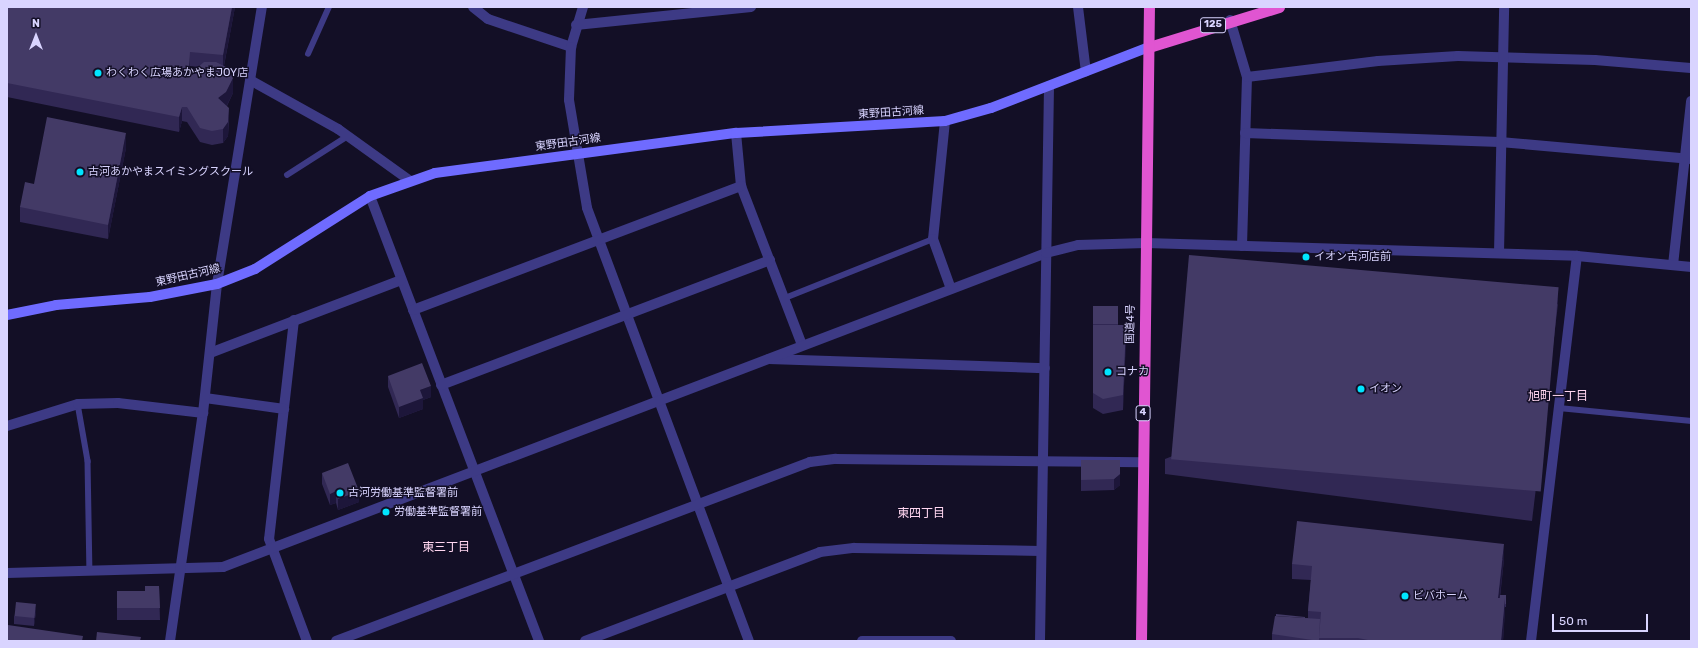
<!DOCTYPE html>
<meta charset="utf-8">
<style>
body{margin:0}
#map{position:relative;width:1698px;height:648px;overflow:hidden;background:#130f26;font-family:Rubik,"Noto Sans JP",sans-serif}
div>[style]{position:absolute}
.service>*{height:5.5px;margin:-2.75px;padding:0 2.75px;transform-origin:2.75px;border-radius:2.75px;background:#3d3a85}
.minor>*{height:10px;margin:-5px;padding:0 5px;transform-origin:5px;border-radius:5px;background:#3d3a85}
.tertiary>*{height:10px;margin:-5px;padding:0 5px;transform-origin:5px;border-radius:5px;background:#3d3a85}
.secondary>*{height:10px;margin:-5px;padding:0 5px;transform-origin:5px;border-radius:5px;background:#6f6bff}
.trunk>*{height:11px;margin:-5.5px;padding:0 5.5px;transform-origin:5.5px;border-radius:5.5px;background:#e055d1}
.wall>*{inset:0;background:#312854}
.shaded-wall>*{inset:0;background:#1d163a;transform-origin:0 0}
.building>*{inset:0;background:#433a66;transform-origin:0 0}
.dots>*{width:11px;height:11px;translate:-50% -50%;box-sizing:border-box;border:2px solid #130f26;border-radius:50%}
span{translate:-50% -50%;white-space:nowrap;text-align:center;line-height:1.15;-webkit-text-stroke:3px #130f26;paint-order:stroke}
.shield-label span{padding:1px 3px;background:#130f26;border:1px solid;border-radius:3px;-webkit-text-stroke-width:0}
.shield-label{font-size:10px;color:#d9d4ff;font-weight:700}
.poi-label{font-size:11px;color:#d9d4ff}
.left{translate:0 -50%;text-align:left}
.street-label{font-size:11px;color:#d9d4ff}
.neighbourhood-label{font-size:12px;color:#ffd6f0}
.frame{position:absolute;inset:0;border:8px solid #d9d4ff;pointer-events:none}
.north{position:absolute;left:16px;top:16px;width:40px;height:40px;-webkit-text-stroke:3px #130f26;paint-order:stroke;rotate:0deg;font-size:11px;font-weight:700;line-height:16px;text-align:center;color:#d9d4ff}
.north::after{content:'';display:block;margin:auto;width:14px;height:18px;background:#d9d4ff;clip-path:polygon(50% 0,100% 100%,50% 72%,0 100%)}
.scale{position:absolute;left:1552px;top:614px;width:96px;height:18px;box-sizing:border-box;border:2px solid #d9d4ff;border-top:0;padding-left:5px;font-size:12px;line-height:14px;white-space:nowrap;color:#d9d4ff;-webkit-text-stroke:3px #130f26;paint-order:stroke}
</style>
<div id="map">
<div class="service">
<i style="left:308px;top:54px;width:51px;rotate:-65.9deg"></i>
<i style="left:287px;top:175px;width:72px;rotate:-32.6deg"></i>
<i style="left:785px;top:298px;width:159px;rotate:-21.7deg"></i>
<i style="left:78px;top:404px;width:58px;rotate:80deg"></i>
<i style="left:88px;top:461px;width:111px;rotate:89deg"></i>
<i style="left:1559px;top:408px;width:133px;rotate:5.6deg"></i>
</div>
<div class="minor">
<i style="left:473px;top:7px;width:19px;rotate:39deg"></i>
<i style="left:488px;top:19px;width:88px;rotate:18.6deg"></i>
<i style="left:583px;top:7px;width:42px;rotate:106.7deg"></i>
<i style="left:571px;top:47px;width:53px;rotate:92.2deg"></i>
<i style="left:569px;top:100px;width:109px;rotate:80.5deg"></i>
<i style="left:587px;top:208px;width:462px;rotate:69.5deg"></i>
<i style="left:1078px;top:7px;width:65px;rotate:83deg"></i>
<i style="left:1230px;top:20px;width:59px;rotate:73.4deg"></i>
<i style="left:1247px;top:77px;width:169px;rotate:91.7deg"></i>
<i style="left:576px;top:25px;width:176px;rotate:-5.9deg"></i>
<i style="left:1247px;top:77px;width:132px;rotate:-7deg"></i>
<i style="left:1378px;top:61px;width:80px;rotate:-3.6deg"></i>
<i style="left:1458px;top:56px;width:137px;rotate:1.7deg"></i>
<i style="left:1595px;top:60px;width:96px;rotate:4.8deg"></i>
<i style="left:250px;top:80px;width:101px;rotate:29.1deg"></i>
<i style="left:338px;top:129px;width:87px;rotate:35.7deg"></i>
<i style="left:945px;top:121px;width:119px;rotate:95.8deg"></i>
<i style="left:933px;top:239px;width:53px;rotate:70.2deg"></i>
<i style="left:736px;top:133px;width:53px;rotate:84.6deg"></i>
<i style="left:741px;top:186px;width:170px;rotate:69deg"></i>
<i style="left:1245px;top:133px;width:255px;rotate:2deg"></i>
<i style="left:1500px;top:142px;width:192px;rotate:5.1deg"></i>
<i style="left:370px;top:196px;width:476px;rotate:69.2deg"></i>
<i style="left:1499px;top:253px;width:246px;rotate:-88.8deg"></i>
<i style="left:1673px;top:265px;width:165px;rotate:-83.7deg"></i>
<i style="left:413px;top:310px;width:351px;rotate:-20.7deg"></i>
<i style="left:294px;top:320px;width:220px;rotate:96.5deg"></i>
<i style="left:269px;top:539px;width:109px;rotate:69.6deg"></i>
<i style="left:210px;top:353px;width:204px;rotate:-20.9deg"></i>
<i style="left:769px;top:359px;width:276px;rotate:1.9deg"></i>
<i style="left:441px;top:385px;width:352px;rotate:-20.8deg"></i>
<i style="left:205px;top:398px;width:80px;rotate:7.9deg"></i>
<i style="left:7px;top:426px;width:74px;rotate:-17.2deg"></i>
<i style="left:78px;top:404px;width:40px;rotate:-1.4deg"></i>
<i style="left:118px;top:403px;width:86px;rotate:6.7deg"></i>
<i style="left:7px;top:573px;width:216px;rotate:-1.6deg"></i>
<i style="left:223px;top:567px;width:881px;rotate:-20.88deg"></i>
<i style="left:170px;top:641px;width:230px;rotate:-81.8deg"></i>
<i style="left:203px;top:413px;width:130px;rotate:-83.8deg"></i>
<i style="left:217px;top:284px;width:281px;rotate:-80.8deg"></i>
<i style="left:336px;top:641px;width:507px;rotate:-20.69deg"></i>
<i style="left:810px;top:462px;width:26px;rotate:-7deg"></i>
<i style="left:836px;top:459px;width:306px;rotate:0.6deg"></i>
<i style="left:585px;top:641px;width:251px;rotate:-20.7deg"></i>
<i style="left:820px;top:552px;width:34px;rotate:-7deg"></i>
<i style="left:854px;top:548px;width:187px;rotate:0.9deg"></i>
<i style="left:862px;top:641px;width:89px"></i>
<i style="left:1040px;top:641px;width:555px;rotate:-89.07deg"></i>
<i style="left:1531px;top:641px;width:388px;rotate:-83.2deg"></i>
</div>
<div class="tertiary">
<i style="left:1046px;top:253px;width:33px;rotate:-14deg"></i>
<i style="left:1078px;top:245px;width:68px;rotate:-1.7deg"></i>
<i style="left:1146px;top:243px;width:431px;rotate:1.7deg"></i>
<i style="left:1577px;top:256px;width:115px;rotate:5.5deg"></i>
</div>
<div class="secondary">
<i style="left:7px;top:315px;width:50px;rotate:-11.5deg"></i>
<i style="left:56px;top:305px;width:94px;rotate:-4.9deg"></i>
<i style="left:150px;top:297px;width:68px;rotate:-11deg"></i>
<i style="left:217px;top:284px;width:41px;rotate:-21.5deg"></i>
<i style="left:255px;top:269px;width:136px;rotate:-32.4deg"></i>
<i style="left:370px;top:196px;width:69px;rotate:-19.5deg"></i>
<i style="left:435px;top:173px;width:304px;rotate:-7.6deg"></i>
<i style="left:736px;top:133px;width:209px;rotate:-3.3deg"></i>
<i style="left:945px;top:121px;width:48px;rotate:-15.8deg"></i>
<i style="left:991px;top:108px;width:169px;rotate:-21.1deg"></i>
</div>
<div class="trunk">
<i style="left:1149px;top:47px;width:136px;rotate:-17.1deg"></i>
<i style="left:1141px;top:641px;width:634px;rotate:-89.28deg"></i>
</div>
<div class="wall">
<i style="clip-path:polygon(evenodd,7px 7px,235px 7px,224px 66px,233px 93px,227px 106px,229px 122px,228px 136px,223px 143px,212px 145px,200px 142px,187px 122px,182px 121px,179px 132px,7px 97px,7px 7px,190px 66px,198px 67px,196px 69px,190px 69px,190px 66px)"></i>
<i style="clip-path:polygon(126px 148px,108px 239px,20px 222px,20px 207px,34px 184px)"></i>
<i style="clip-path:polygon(1558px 304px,1532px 521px,1165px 474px,1165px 459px)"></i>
<i style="clip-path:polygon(1093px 306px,1118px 306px,1118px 325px,1126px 339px,1123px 410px,1103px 414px,1093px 408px)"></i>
<i style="clip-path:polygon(388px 376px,431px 397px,423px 400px,423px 409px,399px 418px,388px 387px)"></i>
<i style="clip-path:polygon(1081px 460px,1120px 460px,1120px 485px,1114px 490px,1081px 491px)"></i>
<i style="clip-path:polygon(322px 473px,359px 502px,338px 510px,336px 503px,330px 505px,322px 484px)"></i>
<i style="clip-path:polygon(1504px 559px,1500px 598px,1506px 595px,1506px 607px,1505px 607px,1503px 641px,1272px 641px,1272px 634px,1305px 618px,1308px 618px,1308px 611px,1311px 580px,1292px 579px,1292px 564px)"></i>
<i style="clip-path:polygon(159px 586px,160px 620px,117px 620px,117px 591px,145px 591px)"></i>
<i style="clip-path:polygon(36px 612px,34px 626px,14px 624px,14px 616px)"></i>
</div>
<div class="shaded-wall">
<i style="clip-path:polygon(232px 7px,235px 7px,223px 70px,223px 55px)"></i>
<i style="clip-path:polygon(190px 52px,190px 66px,189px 84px,189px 69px)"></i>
<i style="clip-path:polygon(233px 78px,233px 93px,226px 107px,218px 98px)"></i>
<i style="clip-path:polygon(182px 107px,182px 121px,179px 132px,179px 117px)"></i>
<i style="clip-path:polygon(229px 108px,228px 136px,223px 143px,223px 129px)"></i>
<i style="clip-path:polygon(126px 133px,126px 148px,108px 239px,108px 225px)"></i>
<i style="left:1558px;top:290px;width:14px;height:219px;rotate:90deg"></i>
<i style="clip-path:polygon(1126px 325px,1126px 339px,1123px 410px,1123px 395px)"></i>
<i style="clip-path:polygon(431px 386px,431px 397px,423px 400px,423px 409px,399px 418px,399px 407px,420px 390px)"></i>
<i style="clip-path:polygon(1120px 474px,1120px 485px,1114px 490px,1114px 479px)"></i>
<i style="clip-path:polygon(336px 491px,336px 503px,330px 505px,330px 494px)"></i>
<i style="clip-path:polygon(359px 491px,359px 502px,338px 510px,338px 499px)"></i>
<i style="clip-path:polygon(1504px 544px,1504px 559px,1498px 612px,1498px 598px)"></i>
<i style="clip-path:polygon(1505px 598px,1505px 613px,1503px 641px,1501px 641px)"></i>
<i style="clip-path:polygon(36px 604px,36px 612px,34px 626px,34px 619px)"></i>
</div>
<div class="building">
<i style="clip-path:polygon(7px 7px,232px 7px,223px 55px,190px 52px,189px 69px,196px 69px,204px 62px,216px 62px,228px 68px,233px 78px,226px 92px,218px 98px,229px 108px,228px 122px,223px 129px,212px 131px,200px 128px,187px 107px,182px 107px,179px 117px,7px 83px)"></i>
<i style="clip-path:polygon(47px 117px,126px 133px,108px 225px,20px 207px,25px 182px,34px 184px)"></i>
<i style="left:1189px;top:255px;width:371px;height:205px;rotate:5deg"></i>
<i style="left:1093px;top:306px;width:25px;height:18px"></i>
<i style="clip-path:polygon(1093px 325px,1126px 325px,1123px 395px,1103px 399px,1093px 393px)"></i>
<i style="clip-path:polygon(422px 363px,431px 386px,420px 390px,423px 398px,399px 407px,388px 376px)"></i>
<i style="clip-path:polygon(1081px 460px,1120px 460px,1120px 474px,1114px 479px,1081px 480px)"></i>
<i style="clip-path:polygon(348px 463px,359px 491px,338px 499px,336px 491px,330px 494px,322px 473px)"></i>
<i style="clip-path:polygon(1297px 521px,1504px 544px,1498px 598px,1505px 598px,1501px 641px,1368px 641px,1368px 640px,1358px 638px,1319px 638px,1321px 612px,1308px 611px,1312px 566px,1292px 564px)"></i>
<i style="clip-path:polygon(145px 586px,159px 586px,160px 608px,117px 608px,117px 591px,145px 591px)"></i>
<i style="clip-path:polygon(1500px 595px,1506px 595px,1506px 604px,1505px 604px,1505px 598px,1500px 598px)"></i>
<i style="left:16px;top:602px;width:20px;height:14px;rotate:6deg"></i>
<i style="clip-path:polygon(1276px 614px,1305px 617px,1305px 618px,1276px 616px)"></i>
<i style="clip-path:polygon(1275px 616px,1320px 619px,1319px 641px,1272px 634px)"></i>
<i style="clip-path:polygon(8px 625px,83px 636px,82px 641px,7px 641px,7px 634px)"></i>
<i style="clip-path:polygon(97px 632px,141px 637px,140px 641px,96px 641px)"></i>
</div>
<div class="dots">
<i style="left:98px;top:73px;background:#00e5ff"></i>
<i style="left:80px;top:172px;background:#00e5ff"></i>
<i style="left:1306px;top:257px;background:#00e5ff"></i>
<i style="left:1108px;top:372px;background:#00e5ff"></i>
<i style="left:1361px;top:389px;background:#00e5ff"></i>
<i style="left:340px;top:493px;background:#00e5ff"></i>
<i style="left:386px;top:512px;background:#00e5ff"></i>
<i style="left:1405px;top:596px;background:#00e5ff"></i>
</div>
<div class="shield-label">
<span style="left:1213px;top:25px">125</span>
<span style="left:1143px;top:413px">4</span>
</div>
<div class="poi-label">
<span class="left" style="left:106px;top:73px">わくわく広場あかやまJOY店</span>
<span class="left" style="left:88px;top:172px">古河あかやまスイミングスクール</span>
<span class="left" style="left:1314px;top:257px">イオン古河店前</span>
<span class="left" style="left:1116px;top:372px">コナカ</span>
<span class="left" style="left:1369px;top:389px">イオン</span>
<span class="left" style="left:348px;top:493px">古河労働基準監督署前</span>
<span class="left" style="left:394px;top:512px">労働基準監督署前</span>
<span class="left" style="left:1413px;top:596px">ビバホーム</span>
</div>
<div class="street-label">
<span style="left:891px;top:113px;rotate:-4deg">東野田古河線</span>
<span style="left:568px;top:143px;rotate:-8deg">東野田古河線</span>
<span style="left:188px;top:276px;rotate:-13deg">東野田古河線</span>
<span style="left:1131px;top:324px;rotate:-89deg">国道4号</span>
</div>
<div class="neighbourhood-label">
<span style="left:1558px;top:397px">旭町一丁目</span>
<span style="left:921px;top:514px">東四丁目</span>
<span style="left:446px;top:548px">東三丁目</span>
</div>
<div class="frame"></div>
<div class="north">N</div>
<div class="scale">50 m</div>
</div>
